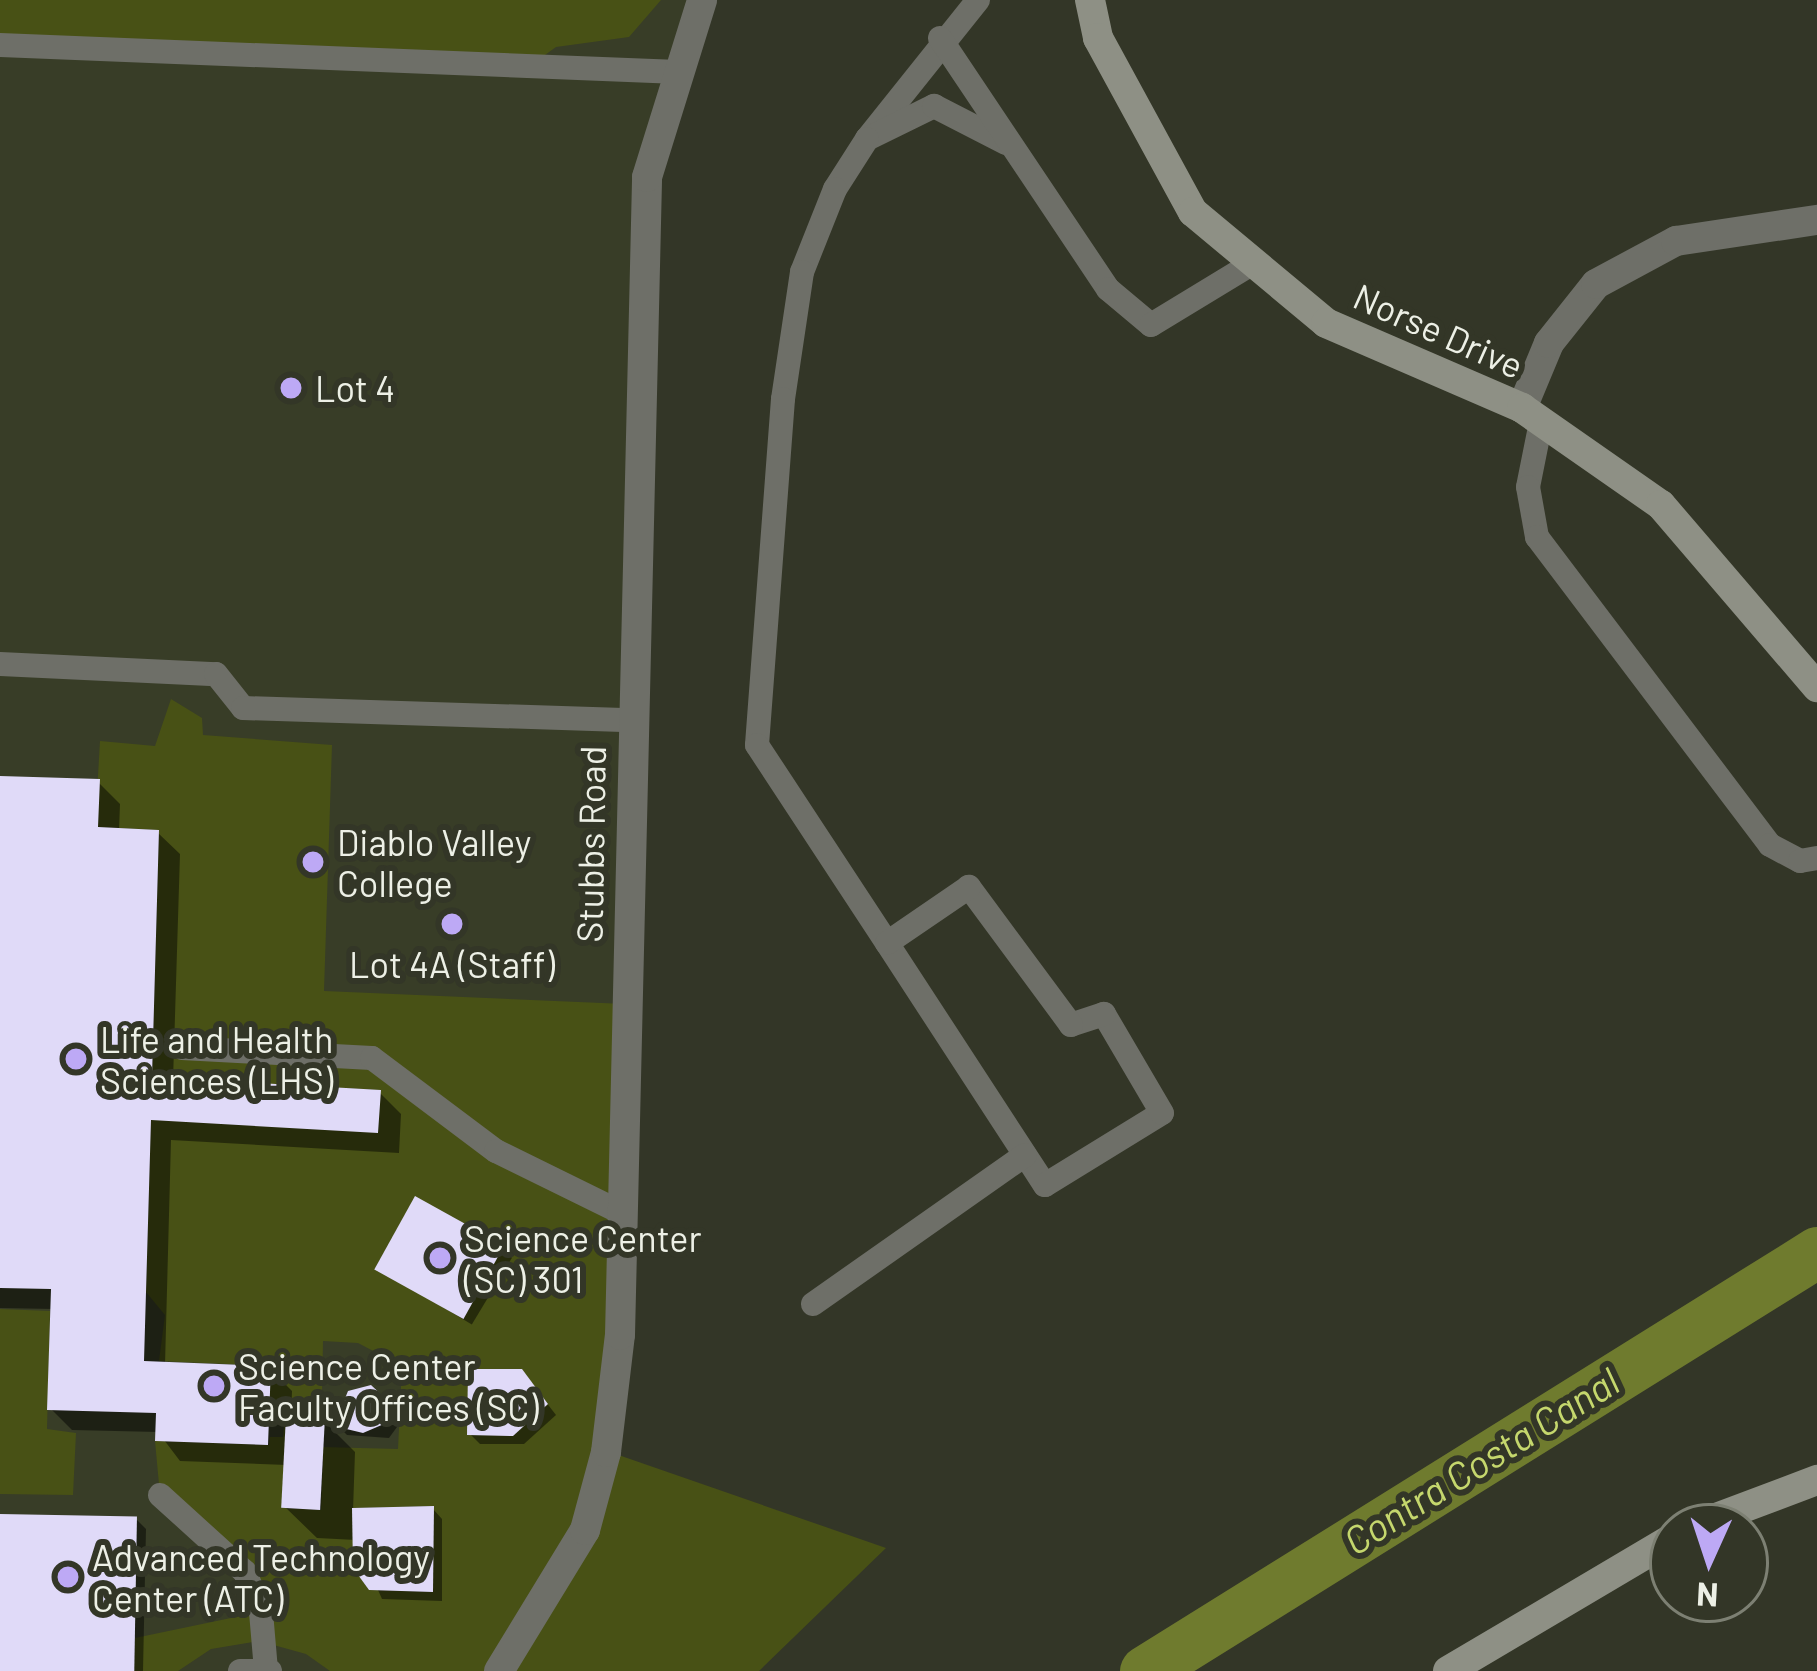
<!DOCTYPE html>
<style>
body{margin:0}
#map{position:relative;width:1817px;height:1671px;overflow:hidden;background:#333627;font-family:Barlow,sans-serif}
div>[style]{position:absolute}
.built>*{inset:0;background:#383d27}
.green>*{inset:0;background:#485115}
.shadow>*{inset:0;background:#0007;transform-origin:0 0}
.canal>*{height:51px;margin:-25.5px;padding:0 25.5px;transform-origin:25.5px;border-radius:25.5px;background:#6f7b2e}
.building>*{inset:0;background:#e0daf8;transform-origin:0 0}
.lane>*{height:24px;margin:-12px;padding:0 12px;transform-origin:12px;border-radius:12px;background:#6e6f68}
.street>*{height:30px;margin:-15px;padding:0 15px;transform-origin:15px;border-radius:15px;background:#6e6f68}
.secondary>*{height:30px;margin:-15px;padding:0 15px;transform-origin:15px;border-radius:15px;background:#8e9085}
.dots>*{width:33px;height:33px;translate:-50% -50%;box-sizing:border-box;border:6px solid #333627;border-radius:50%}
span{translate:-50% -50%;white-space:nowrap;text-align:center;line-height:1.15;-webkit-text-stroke:12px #333627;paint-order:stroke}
.street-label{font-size:36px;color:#edf0e6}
.poi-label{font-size:36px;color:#edf0e6}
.left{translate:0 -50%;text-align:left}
.water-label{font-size:39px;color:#c5d76d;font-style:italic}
.north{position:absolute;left:1649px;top:1503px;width:120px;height:120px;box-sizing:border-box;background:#333627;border:3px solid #7d8073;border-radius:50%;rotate:183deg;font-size:33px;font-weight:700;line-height:48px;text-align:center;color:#edf0e6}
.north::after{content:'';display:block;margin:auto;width:42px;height:54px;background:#bda9f5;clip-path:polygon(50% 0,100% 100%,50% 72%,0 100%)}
</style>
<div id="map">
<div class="built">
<i style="clip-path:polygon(0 0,702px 0,656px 177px,620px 1335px,500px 1671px,0 1671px)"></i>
</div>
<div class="green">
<i style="clip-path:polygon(0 0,661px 0,629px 37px,556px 47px,534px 63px,0 45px)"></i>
<i style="clip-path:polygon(evenodd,171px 699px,202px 718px,203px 735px,332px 745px,324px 991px,625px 1004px,607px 1451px,886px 1548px,759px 1671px,330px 1671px,306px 1654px,259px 1641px,211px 1649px,178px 1671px,134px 1671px,135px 1638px,260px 1612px,245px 1572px,160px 1495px,155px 1441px,269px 1445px,270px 1437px,283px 1437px,285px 1417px,269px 1415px,271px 1366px,159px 1361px,165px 1315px,146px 1292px,159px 830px,98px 827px,98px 776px,100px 741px,155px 746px,171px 699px,211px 1081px,380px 1090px,378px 1132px,377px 1133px,211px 1081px,171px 699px,415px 1197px,504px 1245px,463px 1319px,415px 1197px,171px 699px,323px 1341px,358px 1343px,402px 1366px,398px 1449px,321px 1447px,323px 1341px,171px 699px,323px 1458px,321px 1510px,283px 1508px,323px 1458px,171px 699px,433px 1506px,433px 1592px,369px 1590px,353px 1567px,353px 1508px,433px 1506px)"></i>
<i style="clip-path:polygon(0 1309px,50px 1311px,47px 1429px,76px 1433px,73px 1495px,0 1494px)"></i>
</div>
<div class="shadow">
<i style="clip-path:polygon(0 779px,98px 782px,120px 804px,119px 831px,158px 833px,180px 854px,173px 1081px,380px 1093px,401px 1114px,399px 1153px,171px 1140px,165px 1365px,270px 1369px,292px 1391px,291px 1419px,324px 1421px,355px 1452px,353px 1511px,433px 1509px,442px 1519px,442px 1601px,382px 1599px,356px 1540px,317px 1538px,285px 1507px,287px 1465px,180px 1461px,158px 1432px,72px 1430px,50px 1408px,53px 1309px,0 1308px)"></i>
<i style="left:416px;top:1200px;width:112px;height:78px;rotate:31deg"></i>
<i style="clip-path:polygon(531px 1383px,556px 1415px,524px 1444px,480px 1444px,470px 1434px)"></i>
<i style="clip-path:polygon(383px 1397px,397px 1427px,389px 1438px,347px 1435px,338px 1426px)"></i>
<i style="clip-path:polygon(0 1517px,136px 1519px,146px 1529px,143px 1671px,0 1671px)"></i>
</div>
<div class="canal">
<i style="left:1145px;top:1671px;width:792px;rotate:-31.94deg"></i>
</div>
<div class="building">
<i style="clip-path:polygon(0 776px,100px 779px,98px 827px,159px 830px,152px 1077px,381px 1090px,378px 1133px,151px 1120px,144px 1361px,271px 1366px,268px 1445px,155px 1441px,156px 1413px,47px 1410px,51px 1289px,0 1288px)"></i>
<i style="left:415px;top:1196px;width:102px;height:84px;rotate:29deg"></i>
<i style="clip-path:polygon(468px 1369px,522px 1369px,548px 1404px,513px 1436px,467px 1435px)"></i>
<i style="clip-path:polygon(371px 1385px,388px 1401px,384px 1424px,363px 1433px,334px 1426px,348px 1391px)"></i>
<i style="left:286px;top:1416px;width:39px;height:92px;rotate:3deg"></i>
<i style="clip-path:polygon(434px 1506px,433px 1592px,369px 1590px,353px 1568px,352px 1508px)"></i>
<i style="left:0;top:1514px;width:137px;height:157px;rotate:1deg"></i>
</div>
<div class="lane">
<i style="left:978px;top:0;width:178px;rotate:128.6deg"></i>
<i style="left:867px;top:139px;width:75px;rotate:-26.2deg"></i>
<i style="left:934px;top:106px;width:81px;rotate:27.2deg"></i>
<i style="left:940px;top:38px;width:302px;rotate:56.2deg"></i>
<i style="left:1108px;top:289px;width:56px;rotate:39.9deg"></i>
<i style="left:1151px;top:325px;width:119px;rotate:-31.3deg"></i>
<i style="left:0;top:45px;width:679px;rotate:2.28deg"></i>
<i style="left:867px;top:139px;width:59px;rotate:122.6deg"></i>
<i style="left:835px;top:189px;width:89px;rotate:111.7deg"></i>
<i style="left:802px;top:272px;width:128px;rotate:98.5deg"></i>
<i style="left:783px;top:399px;width:347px;rotate:94.3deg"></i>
<i style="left:757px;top:745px;width:237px;rotate:56.7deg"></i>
<i style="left:887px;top:943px;width:289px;rotate:56.9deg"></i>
<i style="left:1045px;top:1185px;width:137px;rotate:-31.6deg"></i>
<i style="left:1162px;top:1113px;width:115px;rotate:-120.4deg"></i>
<i style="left:1104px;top:1014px;width:35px;rotate:162deg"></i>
<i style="left:1071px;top:1025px;width:172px;rotate:-126.5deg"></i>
<i style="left:969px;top:887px;width:99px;rotate:145.7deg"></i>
<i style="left:1541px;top:422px;width:66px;rotate:101.3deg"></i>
<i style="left:1528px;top:487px;width:51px;rotate:79.8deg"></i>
<i style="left:1537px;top:537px;width:386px;rotate:52.9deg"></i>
<i style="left:1770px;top:845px;width:34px;rotate:28deg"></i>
<i style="left:1800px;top:861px;width:17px;rotate:-10deg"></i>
<i style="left:0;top:664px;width:216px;rotate:2.7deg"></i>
<i style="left:216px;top:674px;width:43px;rotate:51.5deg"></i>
<i style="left:243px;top:708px;width:388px;rotate:1.8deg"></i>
<i style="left:182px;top:1048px;width:190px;rotate:3deg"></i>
<i style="left:372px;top:1058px;width:155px;rotate:36.9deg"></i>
<i style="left:496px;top:1151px;width:140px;rotate:26.2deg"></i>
<i style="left:813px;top:1304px;width:259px;rotate:-35.1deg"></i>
<i style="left:160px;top:1495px;width:115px;rotate:42.2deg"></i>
<i style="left:245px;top:1572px;width:43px;rotate:68.2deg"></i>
<i style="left:261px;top:1612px;width:58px;rotate:85.1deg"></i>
<i style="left:240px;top:1671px;width:30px"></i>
</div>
<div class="street">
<i style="left:1522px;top:408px;width:70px;rotate:-67.4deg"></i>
<i style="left:1549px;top:343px;width:75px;rotate:-51.5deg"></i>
<i style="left:1596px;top:284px;width:91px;rotate:-28.3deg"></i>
<i style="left:1676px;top:241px;width:143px;rotate:-8.5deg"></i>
<i style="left:499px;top:1671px;width:165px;rotate:-58.6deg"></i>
<i style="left:585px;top:1530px;width:81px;rotate:-74.9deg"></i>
<i style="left:606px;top:1452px;width:118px;rotate:-83.2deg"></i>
<i style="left:620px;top:1335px;width:1158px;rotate:-88.66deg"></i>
<i style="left:647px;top:177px;width:185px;rotate:-72.7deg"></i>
</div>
<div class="secondary">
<i style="left:1090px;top:0;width:39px;rotate:78deg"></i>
<i style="left:1098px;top:38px;width:198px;rotate:61.4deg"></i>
<i style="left:1193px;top:212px;width:173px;rotate:39.8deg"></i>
<i style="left:1326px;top:323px;width:214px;rotate:23.4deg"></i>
<i style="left:1522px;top:408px;width:169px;rotate:34.9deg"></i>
<i style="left:1661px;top:505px;width:240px;rotate:49.4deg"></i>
<i style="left:1692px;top:1527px;width:134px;rotate:-20.6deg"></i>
<i style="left:1448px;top:1671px;width:261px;rotate:-30.6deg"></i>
</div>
<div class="dots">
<i style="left:291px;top:388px;background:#bda9f5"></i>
<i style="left:313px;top:862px;background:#bda9f5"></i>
<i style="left:452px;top:924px;background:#bda9f5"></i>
<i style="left:76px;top:1059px;background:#bda9f5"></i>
<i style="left:440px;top:1258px;background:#bda9f5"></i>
<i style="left:214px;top:1386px;background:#bda9f5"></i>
<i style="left:68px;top:1577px;background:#bda9f5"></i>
</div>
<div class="street-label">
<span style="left:1439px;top:330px;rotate:24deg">Norse Drive</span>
<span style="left:590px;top:844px;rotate:-89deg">Stubbs Road</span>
</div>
<div class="poi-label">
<span class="left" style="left:315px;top:388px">Lot 4</span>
<span class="left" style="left:337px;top:862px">Diablo Valley<br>College</span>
<span style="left:452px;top:964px">Lot 4A (Staff)</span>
<span class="left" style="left:100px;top:1059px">Life and Health<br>Sciences (LHS)</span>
<span class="left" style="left:464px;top:1258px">Science Center<br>(SC) 301</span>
<span class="left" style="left:238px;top:1386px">Science Center<br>Faculty Offices (SC)</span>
<span class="left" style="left:92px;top:1577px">Advanced Technology<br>Center (ATC)</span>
</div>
<div class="water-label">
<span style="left:1481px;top:1461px;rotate:-32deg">Contra Costa Canal</span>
</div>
<div class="north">N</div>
</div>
